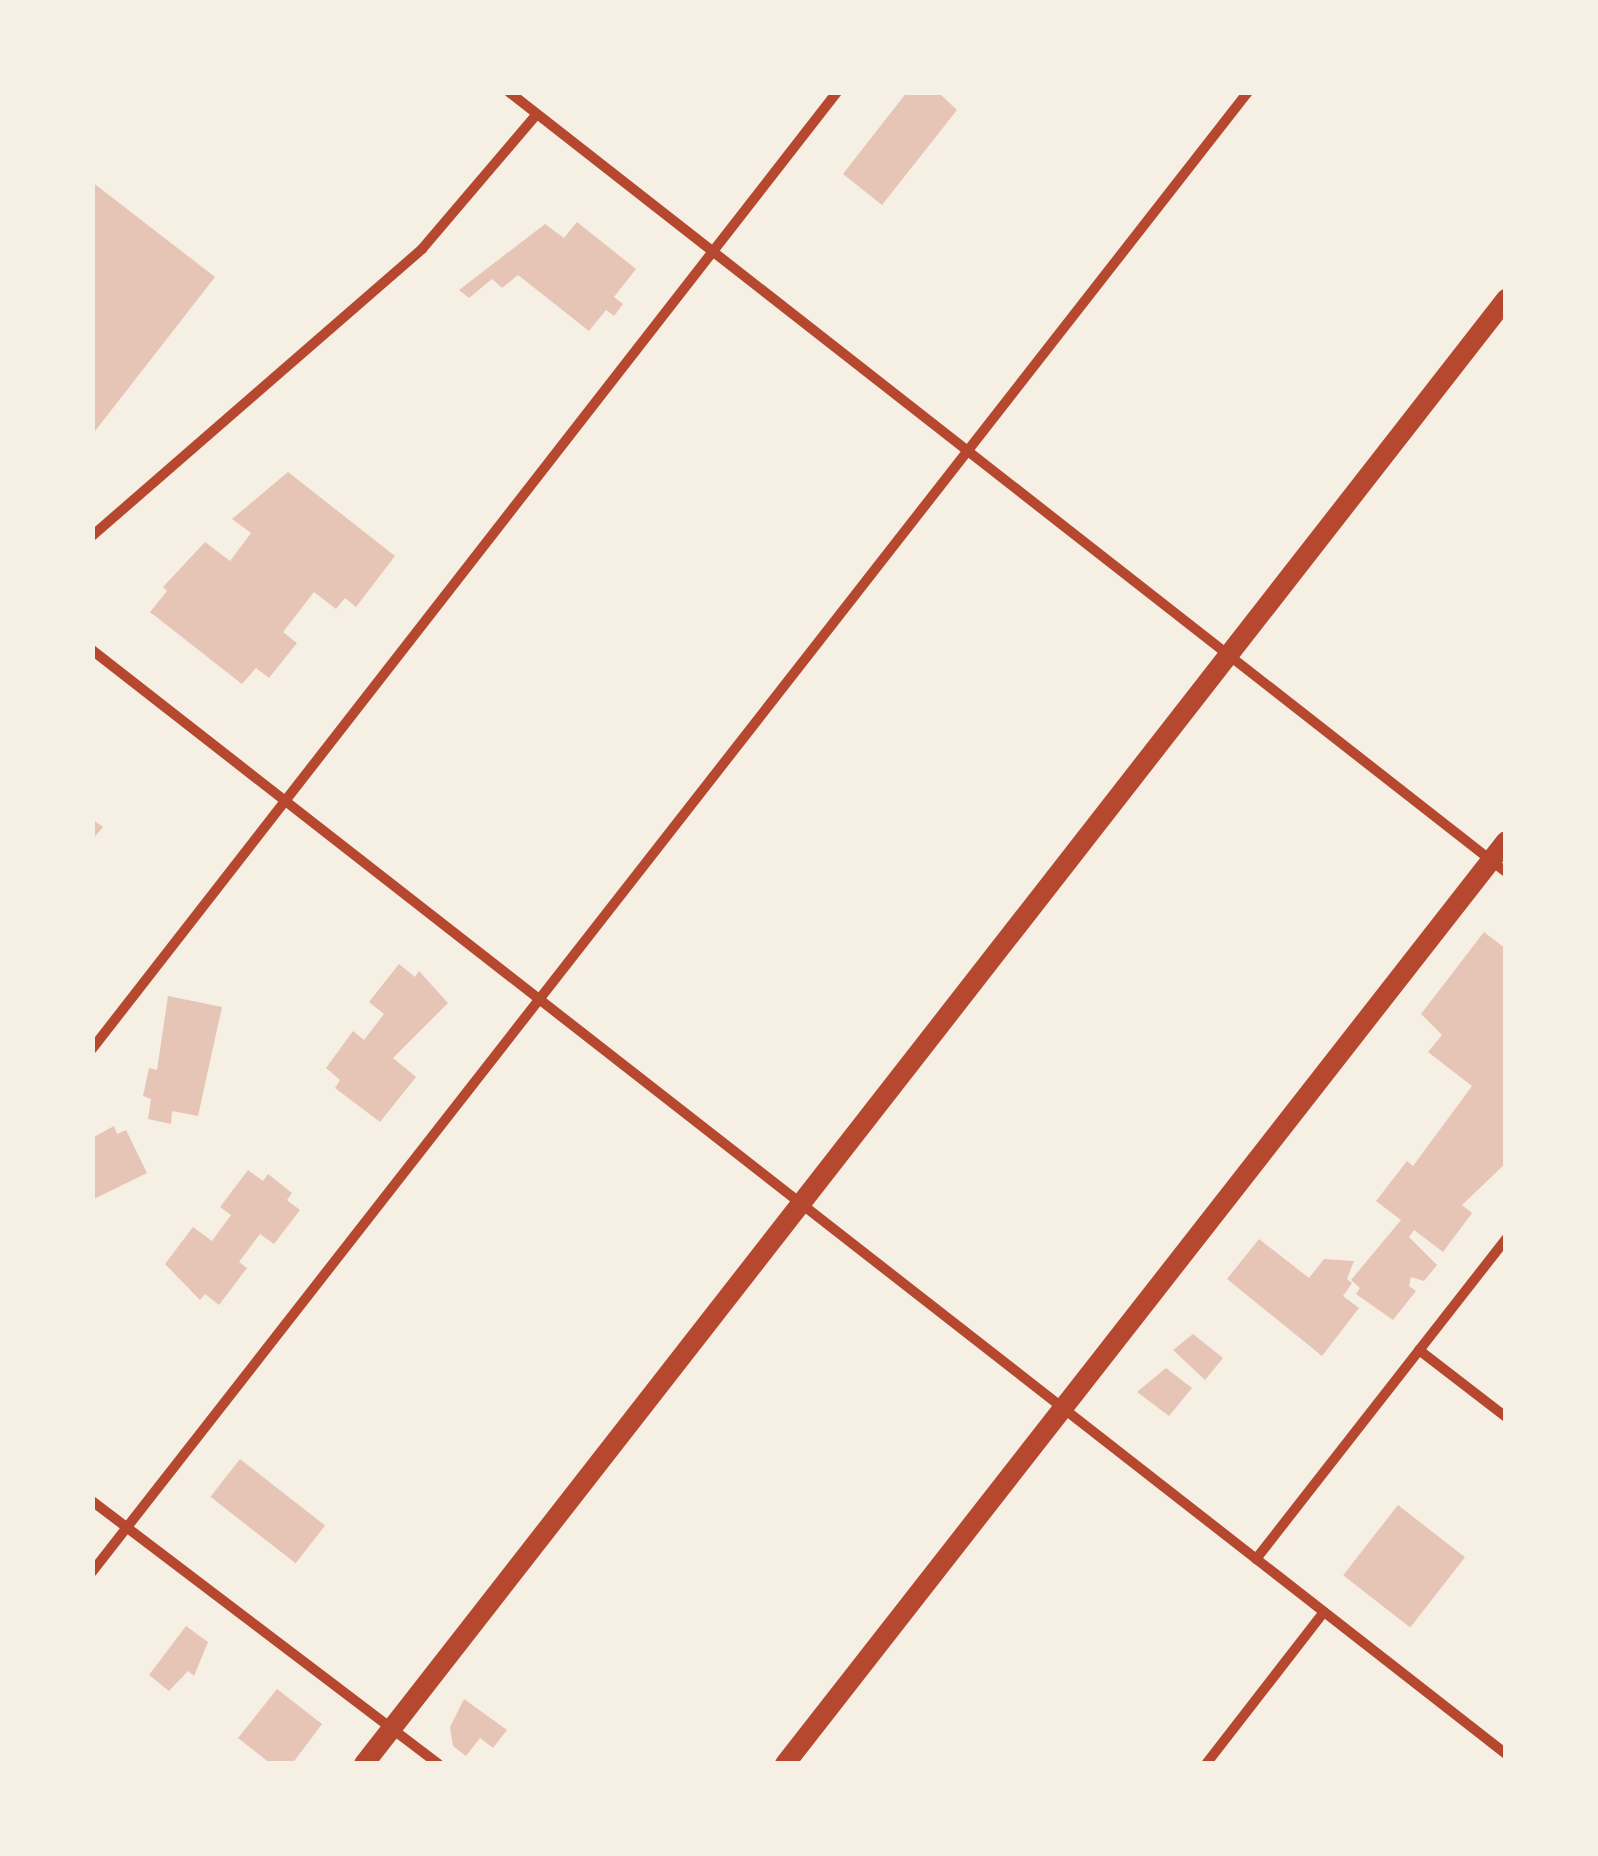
<!DOCTYPE html>
<style>
body{margin:0}
#map{position:relative;width:1598px;height:1856px;overflow:hidden;background:#f6efe4;font-family:"Noto Sans",sans-serif}
div>[style]{position:absolute}
.building>*{inset:0;background:#e6c5b7;transform-origin:0 0}
.minor>*{height:10px;margin:-5px;padding:0 5px;transform-origin:5px;border-radius:5px;background:#b5482f}
.secondary>*{height:20px;margin:-10px;padding:0 10px;transform-origin:10px;border-radius:10px;background:#b5482f}
span{translate:-50% -50%;white-space:nowrap;text-align:center;line-height:1.15;-webkit-text-stroke:10px #f6efe4;paint-order:stroke}
.frame{position:absolute;inset:0;border:95px solid #f6efe4;pointer-events:none}
</style>
<div id="map">
<div class="building">
<i style="clip-path:polygon(907px 92px,938px 92px,957px 110px,882px 205px,843px 174px)"></i>
<i style="clip-path:polygon(92px 182px,215px 277px,92px 435px)"></i>
<i style="clip-path:polygon(577px 222px,636px 269px,614px 297px,623px 304px,614px 316px,606px 310px,589px 331px,518px 275px,502px 288px,492px 279px,469px 298px,459px 290px,545px 224px,564px 238px)"></i>
<i style="clip-path:polygon(288px 472px,395px 556px,356px 607px,345px 598px,336px 609px,314px 592px,283px 632px,297px 643px,269px 678px,256px 668px,242px 684px,150px 612px,167px 591px,163px 587px,205px 542px,230px 561px,251px 533px,232px 519px)"></i>
<i style="clip-path:polygon(92px 819px,103px 827px,92px 840px)"></i>
<i style="clip-path:polygon(1484px 932px,1506px 949px,1506px 1163px,1462px 1205px,1472px 1213px,1443px 1252px,1414px 1230px,1409px 1237px,1437px 1265px,1424px 1281px,1411px 1277px,1409px 1286px,1416px 1291px,1393px 1320px,1356px 1294px,1360px 1288px,1351px 1280px,1401px 1220px,1376px 1201px,1407px 1161px,1413px 1166px,1472px 1086px,1428px 1052px,1442px 1035px,1421px 1014px)"></i>
<i style="clip-path:polygon(399px 964px,415px 977px,419px 971px,448px 1003px,393px 1058px,416px 1077px,380px 1122px,335px 1088px,340px 1080px,326px 1068px,353px 1031px,364px 1040px,384px 1014px,369px 1002px)"></i>
<i style="clip-path:polygon(168px 996px,222px 1007px,198px 1116px,172px 1111px,171px 1124px,148px 1119px,151px 1099px,143px 1096px,149px 1068px,157px 1070px)"></i>
<i style="clip-path:polygon(114px 1126px,117px 1134px,126px 1130px,147px 1173px,92px 1200px,92px 1138px)"></i>
<i style="clip-path:polygon(248px 1170px,263px 1181px,268px 1174px,292px 1193px,287px 1200px,300px 1210px,274px 1244px,260px 1234px,239px 1262px,247px 1268px,219px 1305px,205px 1294px,200px 1300px,165px 1264px,193px 1227px,212px 1241px,231px 1215px,220px 1207px)"></i>
<i style="clip-path:polygon(1259px 1239px,1309px 1278px,1324px 1259px,1354px 1261px,1347px 1279px,1352px 1283px,1343px 1296px,1359px 1308px,1322px 1356px,1227px 1279px)"></i>
<i style="clip-path:polygon(1193px 1334px,1223px 1358px,1205px 1380px,1173px 1350px)"></i>
<i style="clip-path:polygon(1166px 1368px,1192px 1388px,1169px 1416px,1137px 1392px)"></i>
<i style="left:240px;top:1459px;width:108px;height:48px;rotate:38deg"></i>
<i style="left:1398px;top:1505px;width:85px;height:89px;rotate:38deg"></i>
<i style="clip-path:polygon(186px 1626px,208px 1642px,194px 1676px,188px 1671px,169px 1691px,149px 1675px)"></i>
<i style="clip-path:polygon(277px 1689px,322px 1724px,292px 1764px,271px 1764px,238px 1738px)"></i>
<i style="clip-path:polygon(464px 1699px,507px 1730px,493px 1748px,480px 1738px,466px 1756px,453px 1746px,450px 1727px)"></i>
</div>
<div class="minor">
<i style="left:509px;top:92px;width:1266px;rotate:38.04deg"></i>
<i style="left:92px;top:536px;width:437px;rotate:-41deg"></i>
<i style="left:422px;top:249px;width:177px;rotate:-49.6deg"></i>
<i style="left:92px;top:650px;width:1794px;rotate:37.98deg"></i>
<i style="left:92px;top:1049px;width:1213px;rotate:-52.1deg"></i>
<i style="left:1419px;top:1350px;width:110px;rotate:37.6deg"></i>
<i style="left:92px;top:1501px;width:435px;rotate:37.2deg"></i>
<i style="left:1256px;top:1559px;width:406px;rotate:-52deg"></i>
<i style="left:92px;top:1572px;width:1878px;rotate:-52.01deg"></i>
<i style="left:1206px;top:1764px;width:192px;rotate:-52.2deg"></i>
</div>
<div class="secondary">
<i style="left:364px;top:1764px;width:1858px;rotate:-52.06deg"></i>
<i style="left:785px;top:1764px;width:1171px;rotate:-52deg"></i>
</div>
<div class="frame"></div>
</div>
